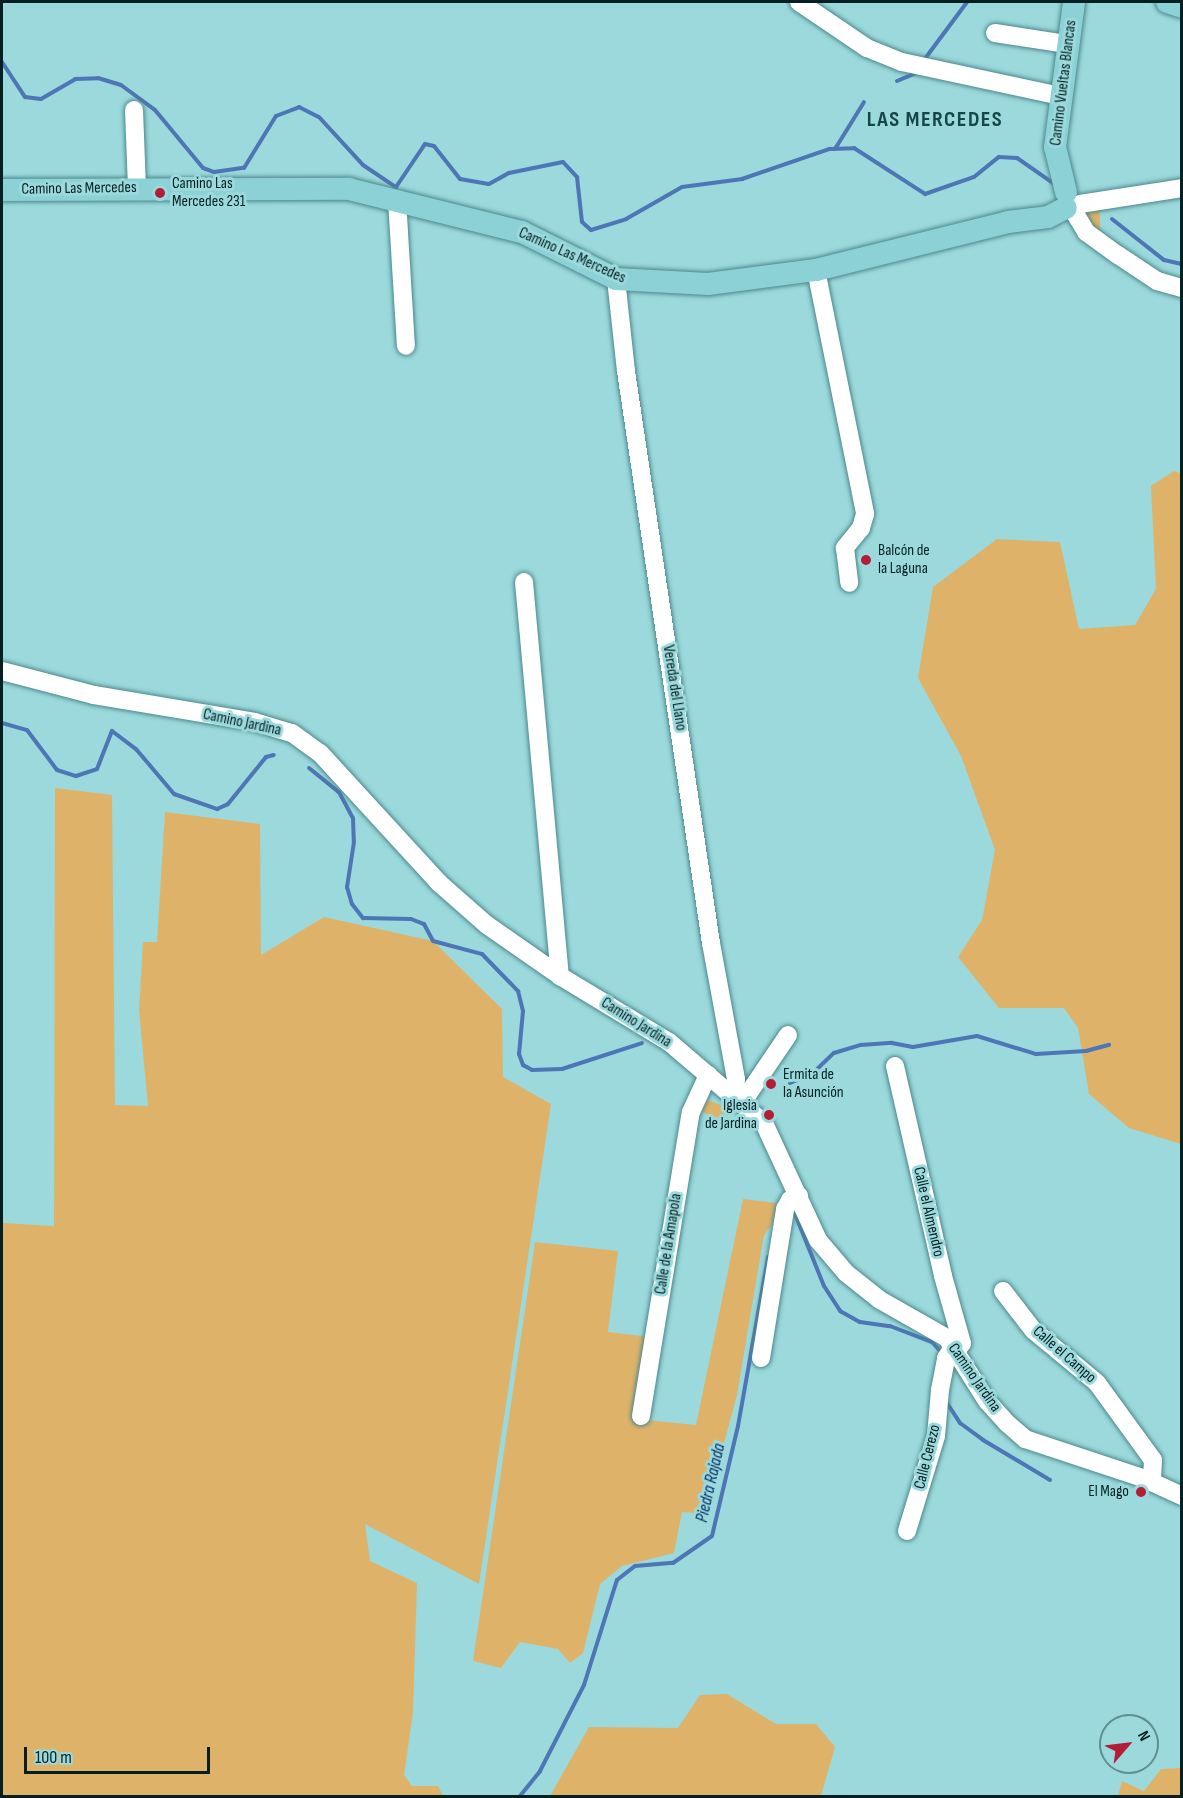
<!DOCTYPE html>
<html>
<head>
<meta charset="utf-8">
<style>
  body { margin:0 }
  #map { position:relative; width:1183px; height:1798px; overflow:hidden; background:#9bd9dc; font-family:"Sofia Sans Condensed",sans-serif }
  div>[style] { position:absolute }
  .green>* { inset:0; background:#deb369; transform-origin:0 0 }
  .stream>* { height:4px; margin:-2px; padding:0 2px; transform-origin:2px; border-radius:2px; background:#4e75b5 }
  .roads { filter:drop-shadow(0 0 2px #4c888b) drop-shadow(0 0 2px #4c888b) }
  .minor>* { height:18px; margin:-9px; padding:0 9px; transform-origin:9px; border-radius:9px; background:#fff }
  .major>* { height:22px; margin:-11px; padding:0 11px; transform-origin:11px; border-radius:11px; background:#8bd1d5 }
  .dots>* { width:16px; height:16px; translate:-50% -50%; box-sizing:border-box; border:3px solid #9bd9dc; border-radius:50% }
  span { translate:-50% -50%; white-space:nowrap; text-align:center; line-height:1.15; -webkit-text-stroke:6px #9bd9dc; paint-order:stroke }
  .street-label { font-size:16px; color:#062022 }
  .poi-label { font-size:16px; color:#062022 }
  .left { translate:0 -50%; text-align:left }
  .right { translate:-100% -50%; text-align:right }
  .water-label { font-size:18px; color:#0b316c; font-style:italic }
  .district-label { font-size:22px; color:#164648; font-weight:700; letter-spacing:1.5px }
  .frame { position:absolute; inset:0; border:3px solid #062022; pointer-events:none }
  .north { position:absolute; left:1099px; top:1714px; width:60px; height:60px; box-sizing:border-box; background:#9bd9dc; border:2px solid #5f8f92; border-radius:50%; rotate:62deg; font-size:16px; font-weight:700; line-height:24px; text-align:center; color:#062022 }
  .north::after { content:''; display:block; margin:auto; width:21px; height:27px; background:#b11e35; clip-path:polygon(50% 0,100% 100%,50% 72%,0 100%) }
  .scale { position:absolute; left:24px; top:1747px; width:186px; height:27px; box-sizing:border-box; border:3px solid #062022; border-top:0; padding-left:8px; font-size:18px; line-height:21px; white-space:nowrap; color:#062022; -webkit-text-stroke:4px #9bd9dc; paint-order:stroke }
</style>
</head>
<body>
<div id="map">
  <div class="green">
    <div style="clip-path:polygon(1100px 207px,1100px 230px,1094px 232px,1080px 213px)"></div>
    <div style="clip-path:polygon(1174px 471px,1182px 474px,1181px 1144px,1129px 1128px,1089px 1094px,1078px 1028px,1064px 1008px,999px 1008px,958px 957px,982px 920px,995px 850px,961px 756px,918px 678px,933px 587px,997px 539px,1060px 542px,1079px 629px,1135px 625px,1156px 589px,1151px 486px)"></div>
    <div style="clip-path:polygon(55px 788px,112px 795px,115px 1105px,148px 1106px,139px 1010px,143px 942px,157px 942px,165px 812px,260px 824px,261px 955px,324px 917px,433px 941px,502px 1009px,503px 1077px,551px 1104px,479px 1584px,365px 1524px,370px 1561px,417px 1583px,413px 1713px,404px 1775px,412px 1786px,438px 1786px,443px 1796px,2px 1796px,2px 1223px,54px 1226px)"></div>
    <div style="left:705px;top:1099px;width:26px;height:13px;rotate:21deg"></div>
    <div style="clip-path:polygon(743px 1199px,776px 1203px,775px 1221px,764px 1235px,737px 1395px,705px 1514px,682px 1512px,674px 1553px,622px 1566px,600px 1584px,583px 1653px,570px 1663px,558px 1649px,520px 1642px,501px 1668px,473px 1661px,535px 1242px,618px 1251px,608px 1332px,650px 1337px,635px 1419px,696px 1425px)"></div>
    <div style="clip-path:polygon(727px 1694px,776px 1724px,816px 1724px,835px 1747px,821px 1796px,550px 1796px,589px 1727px,678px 1728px,700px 1695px)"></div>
    <div style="clip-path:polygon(1181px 1768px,1181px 1796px,1118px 1796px,1122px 1781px,1144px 1791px,1161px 1769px)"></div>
  </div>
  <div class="stream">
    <div style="left:924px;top:60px;width:72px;rotate:-53.4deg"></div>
    <div style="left:2px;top:62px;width:42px;rotate:56.7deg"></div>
    <div style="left:25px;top:97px;width:16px;rotate:7deg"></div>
    <div style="left:41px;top:99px;width:39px;rotate:-30deg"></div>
    <div style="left:75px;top:79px;width:23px;rotate:-2deg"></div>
    <div style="left:98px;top:78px;width:24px;rotate:17deg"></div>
    <div style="left:121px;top:85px;width:42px;rotate:36.3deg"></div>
    <div style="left:155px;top:110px;width:75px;rotate:50.4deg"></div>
    <div style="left:203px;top:168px;width:12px;rotate:20deg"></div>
    <div style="left:214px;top:172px;width:30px;rotate:-8deg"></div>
    <div style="left:244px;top:168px;width:61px;rotate:-58.4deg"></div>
    <div style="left:276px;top:116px;width:25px;rotate:-21deg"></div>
    <div style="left:299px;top:107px;width:22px;rotate:27deg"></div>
    <div style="left:319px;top:117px;width:65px;rotate:47.5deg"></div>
    <div style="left:363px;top:165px;width:40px;rotate:34deg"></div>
    <div style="left:396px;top:187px;width:52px;rotate:-56deg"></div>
    <div style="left:425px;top:144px;width:9px;rotate:13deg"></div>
    <div style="left:434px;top:146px;width:42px;rotate:51.8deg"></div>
    <div style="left:460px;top:179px;width:29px;rotate:10deg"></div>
    <div style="left:489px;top:184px;width:23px;rotate:-29deg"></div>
    <div style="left:509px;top:173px;width:55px;rotate:-11.5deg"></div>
    <div style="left:563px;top:162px;width:21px;rotate:47deg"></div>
    <div style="left:577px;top:177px;width:45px;rotate:83.7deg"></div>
    <div style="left:582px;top:222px;width:12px;rotate:42deg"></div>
    <div style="left:591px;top:230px;width:37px;rotate:-17deg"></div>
    <div style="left:626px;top:219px;width:64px;rotate:-29.7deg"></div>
    <div style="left:682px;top:187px;width:61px;rotate:-7.6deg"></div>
    <div style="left:742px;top:179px;width:92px;rotate:-19deg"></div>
    <div style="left:829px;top:149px;width:25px;rotate:-2deg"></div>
    <div style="left:854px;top:148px;width:85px;rotate:32.9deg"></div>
    <div style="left:925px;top:194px;width:52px;rotate:-19.1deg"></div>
    <div style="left:974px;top:177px;width:32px;rotate:-39deg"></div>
    <div style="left:999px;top:157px;width:18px;rotate:3deg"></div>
    <div style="left:1017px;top:158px;width:44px;rotate:34.8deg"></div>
    <div style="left:897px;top:81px;width:21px;rotate:-23deg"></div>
    <div style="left:835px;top:149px;width:55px;rotate:-58.3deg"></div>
    <div style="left:1112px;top:219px;width:66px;rotate:38.3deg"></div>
    <div style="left:1164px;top:260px;width:18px;rotate:13deg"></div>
    <div style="left:2px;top:723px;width:26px;rotate:16deg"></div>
    <div style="left:27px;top:730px;width:50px;rotate:53.1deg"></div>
    <div style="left:57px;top:770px;width:20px;rotate:18deg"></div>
    <div style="left:76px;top:776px;width:22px;rotate:-18deg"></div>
    <div style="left:97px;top:769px;width:41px;rotate:-68.5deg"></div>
    <div style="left:112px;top:731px;width:30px;rotate:37deg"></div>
    <div style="left:136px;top:749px;width:59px;rotate:49.8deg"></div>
    <div style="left:174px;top:794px;width:46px;rotate:19.2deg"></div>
    <div style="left:217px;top:809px;width:12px;rotate:-24deg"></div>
    <div style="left:228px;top:804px;width:60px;rotate:-51deg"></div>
    <div style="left:266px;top:757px;width:8px;rotate:-14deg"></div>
    <div style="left:309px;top:768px;width:38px;rotate:39deg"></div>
    <div style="left:339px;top:792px;width:30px;rotate:62deg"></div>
    <div style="left:353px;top:818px;width:24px;rotate:88deg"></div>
    <div style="left:354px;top:842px;width:46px;rotate:98.8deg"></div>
    <div style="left:347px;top:887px;width:18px;rotate:74deg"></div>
    <div style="left:352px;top:904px;width:18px;rotate:52deg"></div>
    <div style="left:363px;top:918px;width:48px;rotate:1.2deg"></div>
    <div style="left:411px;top:919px;width:14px;rotate:21deg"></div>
    <div style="left:424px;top:924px;width:19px;rotate:62deg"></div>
    <div style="left:433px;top:941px;width:51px;rotate:14.9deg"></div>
    <div style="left:482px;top:954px;width:52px;rotate:45.8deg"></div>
    <div style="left:518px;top:991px;width:21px;rotate:76deg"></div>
    <div style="left:523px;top:1011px;width:43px;rotate:95.3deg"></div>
    <div style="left:519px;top:1054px;width:12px;rotate:70deg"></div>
    <div style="left:523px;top:1065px;width:10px;rotate:29deg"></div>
    <div style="left:532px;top:1070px;width:30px;rotate:-2deg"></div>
    <div style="left:562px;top:1069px;width:84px;rotate:-18deg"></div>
    <div style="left:790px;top:1083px;width:24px;rotate:-22deg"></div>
    <div style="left:812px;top:1074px;width:30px;rotate:-44deg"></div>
    <div style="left:834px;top:1053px;width:28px;rotate:-17deg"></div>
    <div style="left:861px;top:1045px;width:31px;rotate:-4deg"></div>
    <div style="left:892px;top:1043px;width:21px;rotate:11deg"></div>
    <div style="left:913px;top:1047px;width:65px;rotate:-9.8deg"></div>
    <div style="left:977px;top:1036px;width:62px;rotate:17deg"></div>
    <div style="left:1036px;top:1054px;width:50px;rotate:-3.4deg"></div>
    <div style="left:1086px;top:1051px;width:24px;rotate:-15deg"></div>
    <div style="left:793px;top:1209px;width:83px;rotate:68.1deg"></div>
    <div style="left:824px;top:1286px;width:30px;rotate:57deg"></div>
    <div style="left:840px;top:1311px;width:23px;rotate:29deg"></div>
    <div style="left:860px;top:1322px;width:30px;rotate:8deg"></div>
    <div style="left:890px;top:1326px;width:45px;rotate:20.9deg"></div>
    <div style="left:932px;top:1342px;width:13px;rotate:48deg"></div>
    <div style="left:947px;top:1403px;width:24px;rotate:57deg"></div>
    <div style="left:960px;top:1423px;width:29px;rotate:36deg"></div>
    <div style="left:983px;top:1440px;width:78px;rotate:30.8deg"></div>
    <div style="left:520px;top:1796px;width:32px;rotate:-51deg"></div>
    <div style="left:540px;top:1771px;width:97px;rotate:-62.9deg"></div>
    <div style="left:584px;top:1685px;width:110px;rotate:-72.6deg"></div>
    <div style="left:617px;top:1580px;width:23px;rotate:-38deg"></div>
    <div style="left:635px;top:1566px;width:38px;rotate:-5deg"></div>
    <div style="left:673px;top:1563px;width:47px;rotate:-34.7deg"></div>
    <div style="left:712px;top:1536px;width:113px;rotate:-76.7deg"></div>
    <div style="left:738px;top:1426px;width:172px;rotate:-79.9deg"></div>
  </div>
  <div class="roads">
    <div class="minor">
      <div style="left:799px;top:2px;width:82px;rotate:34.1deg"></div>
      <div style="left:867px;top:48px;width:38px;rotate:22deg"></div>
      <div style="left:902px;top:62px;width:162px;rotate:12.1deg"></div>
      <div style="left:995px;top:33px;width:73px;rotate:8.7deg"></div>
      <div style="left:134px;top:110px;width:79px;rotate:87.8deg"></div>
      <div style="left:397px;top:200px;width:146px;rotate:86.5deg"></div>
      <div style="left:1080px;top:204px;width:103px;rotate:-8.9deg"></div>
      <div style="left:1073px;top:210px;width:26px;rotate:59deg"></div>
      <div style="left:1086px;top:232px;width:39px;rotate:36deg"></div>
      <div style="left:1118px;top:255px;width:47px;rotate:33.7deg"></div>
      <div style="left:1157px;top:281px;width:26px;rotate:16deg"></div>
      <div style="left:816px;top:270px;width:249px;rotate:78.6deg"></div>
      <div style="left:865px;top:514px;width:15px;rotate:106deg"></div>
      <div style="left:861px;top:528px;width:26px;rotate:129deg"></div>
      <div style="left:845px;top:548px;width:35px;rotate:83deg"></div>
      <div style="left:616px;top:279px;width:93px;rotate:83.8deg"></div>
      <div style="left:626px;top:371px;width:578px;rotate:81.55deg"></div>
      <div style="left:711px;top:943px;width:138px;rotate:79.6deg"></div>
      <div style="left:736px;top:1079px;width:17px;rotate:97deg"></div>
      <div style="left:524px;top:582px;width:396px;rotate:84.8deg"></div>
      <div style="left:2px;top:671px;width:95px;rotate:14.6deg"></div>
      <div style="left:94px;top:695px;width:163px;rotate:9.5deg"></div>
      <div style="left:255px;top:722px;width:39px;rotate:17deg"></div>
      <div style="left:292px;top:733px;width:34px;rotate:36deg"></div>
      <div style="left:320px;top:753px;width:175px;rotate:47.5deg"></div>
      <div style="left:438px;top:882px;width:65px;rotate:41.3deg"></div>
      <div style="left:487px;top:925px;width:89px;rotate:34.9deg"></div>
      <div style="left:560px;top:976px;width:127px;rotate:31.2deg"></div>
      <div style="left:669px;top:1042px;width:125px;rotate:40.5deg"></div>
      <div style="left:764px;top:1123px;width:129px;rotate:65.2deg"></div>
      <div style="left:818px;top:1240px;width:43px;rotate:49.7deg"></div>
      <div style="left:846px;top:1273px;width:43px;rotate:38.5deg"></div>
      <div style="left:880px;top:1300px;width:77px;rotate:29.6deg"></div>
      <div style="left:947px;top:1338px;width:75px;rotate:57.6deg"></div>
      <div style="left:987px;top:1401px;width:31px;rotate:48deg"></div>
      <div style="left:1008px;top:1424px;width:23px;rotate:41deg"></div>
      <div style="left:1025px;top:1439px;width:124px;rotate:18.3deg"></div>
      <div style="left:1143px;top:1478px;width:43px;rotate:24.8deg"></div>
      <div style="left:895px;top:1066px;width:215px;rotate:77.1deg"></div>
      <div style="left:943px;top:1276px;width:70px;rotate:74.2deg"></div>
      <div style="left:962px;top:1343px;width:12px;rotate:125deg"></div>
      <div style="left:742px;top:1103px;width:82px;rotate:-55.9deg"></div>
      <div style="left:1003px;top:1291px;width:49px;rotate:52.4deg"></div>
      <div style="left:1033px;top:1330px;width:83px;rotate:39.6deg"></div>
      <div style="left:1097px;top:1383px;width:95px;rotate:54deg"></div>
      <div style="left:1153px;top:1460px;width:22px;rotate:93deg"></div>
      <div style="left:761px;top:1358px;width:151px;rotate:-80.8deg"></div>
      <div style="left:785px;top:1209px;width:10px;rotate:-61deg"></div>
      <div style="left:790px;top:1200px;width:10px;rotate:-24deg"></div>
      <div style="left:641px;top:1416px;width:308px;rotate:-80.7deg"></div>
      <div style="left:691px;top:1112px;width:41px;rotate:-65.3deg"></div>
      <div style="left:907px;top:1531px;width:99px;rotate:-73deg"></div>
      <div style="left:936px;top:1436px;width:46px;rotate:-85deg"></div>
      <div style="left:940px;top:1390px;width:33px;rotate:-79deg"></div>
      <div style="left:946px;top:1358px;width:11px;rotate:-56deg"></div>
    </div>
    <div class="major">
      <div style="left:1167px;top:2px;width:16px;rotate:18deg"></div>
      <div style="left:2px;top:190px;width:347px;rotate:-0.2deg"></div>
      <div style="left:349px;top:189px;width:178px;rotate:14deg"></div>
      <div style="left:522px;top:232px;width:105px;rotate:26.6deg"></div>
      <div style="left:616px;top:279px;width:92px;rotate:3.1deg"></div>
      <div style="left:708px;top:284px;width:109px;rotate:-7.4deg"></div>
      <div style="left:816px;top:270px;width:198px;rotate:-14deg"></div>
      <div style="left:1008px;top:222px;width:40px;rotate:-7.1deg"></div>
      <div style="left:1048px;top:217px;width:20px;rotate:-27deg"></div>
      <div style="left:1066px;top:192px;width:46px;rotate:-103.7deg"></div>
      <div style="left:1055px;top:147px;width:146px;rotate:-82.5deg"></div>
    </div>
  </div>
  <div class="dots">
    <div style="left:160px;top:193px;background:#b11e35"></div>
    <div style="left:866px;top:560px;background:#b11e35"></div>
    <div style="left:771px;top:1084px;background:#b11e35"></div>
    <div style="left:769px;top:1115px;background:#b11e35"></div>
    <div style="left:1141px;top:1492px;background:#b11e35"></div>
  </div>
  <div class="street-label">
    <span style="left:1064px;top:83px;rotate:-83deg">Camino Vueltas Blancas</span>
    <span style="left:79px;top:189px;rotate:-1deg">Camino Las Mercedes</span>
    <span style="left:572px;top:256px;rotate:24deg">Camino Las Mercedes</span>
    <span style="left:674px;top:688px;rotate:81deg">Vereda del Llano</span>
    <span style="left:242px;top:723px;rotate:12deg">Camino Jardina</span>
    <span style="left:636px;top:1023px;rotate:32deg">Camino Jardina</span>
    <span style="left:928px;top:1212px;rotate:77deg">Calle el Almendro</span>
    <span style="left:669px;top:1244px;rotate:-81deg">Calle de la Amapola</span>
    <span style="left:1064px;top:1355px;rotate:41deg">Calle el Campo</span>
    <span style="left:974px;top:1378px;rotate:55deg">Camino Jardina</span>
    <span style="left:928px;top:1457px;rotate:-76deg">Calle Cerezo</span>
  </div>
  <div class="poi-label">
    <span class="left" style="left:172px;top:193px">Camino Las<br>Mercedes 231</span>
    <span class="left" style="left:878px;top:560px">Balcón de<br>la Laguna</span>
    <span class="left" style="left:783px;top:1084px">Ermita de<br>la Asunción</span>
    <span class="right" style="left:757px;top:1115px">Iglesia<br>de Jardina</span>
    <span class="right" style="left:1129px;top:1492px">El Mago</span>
  </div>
  <div class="water-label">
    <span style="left:711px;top:1483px;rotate:-77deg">Piedra Rajada</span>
  </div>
  <div class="district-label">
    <span style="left:935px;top:120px">LAS MERCEDES</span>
  </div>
  <div class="frame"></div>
  <div class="north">N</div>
  <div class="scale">100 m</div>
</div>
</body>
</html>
